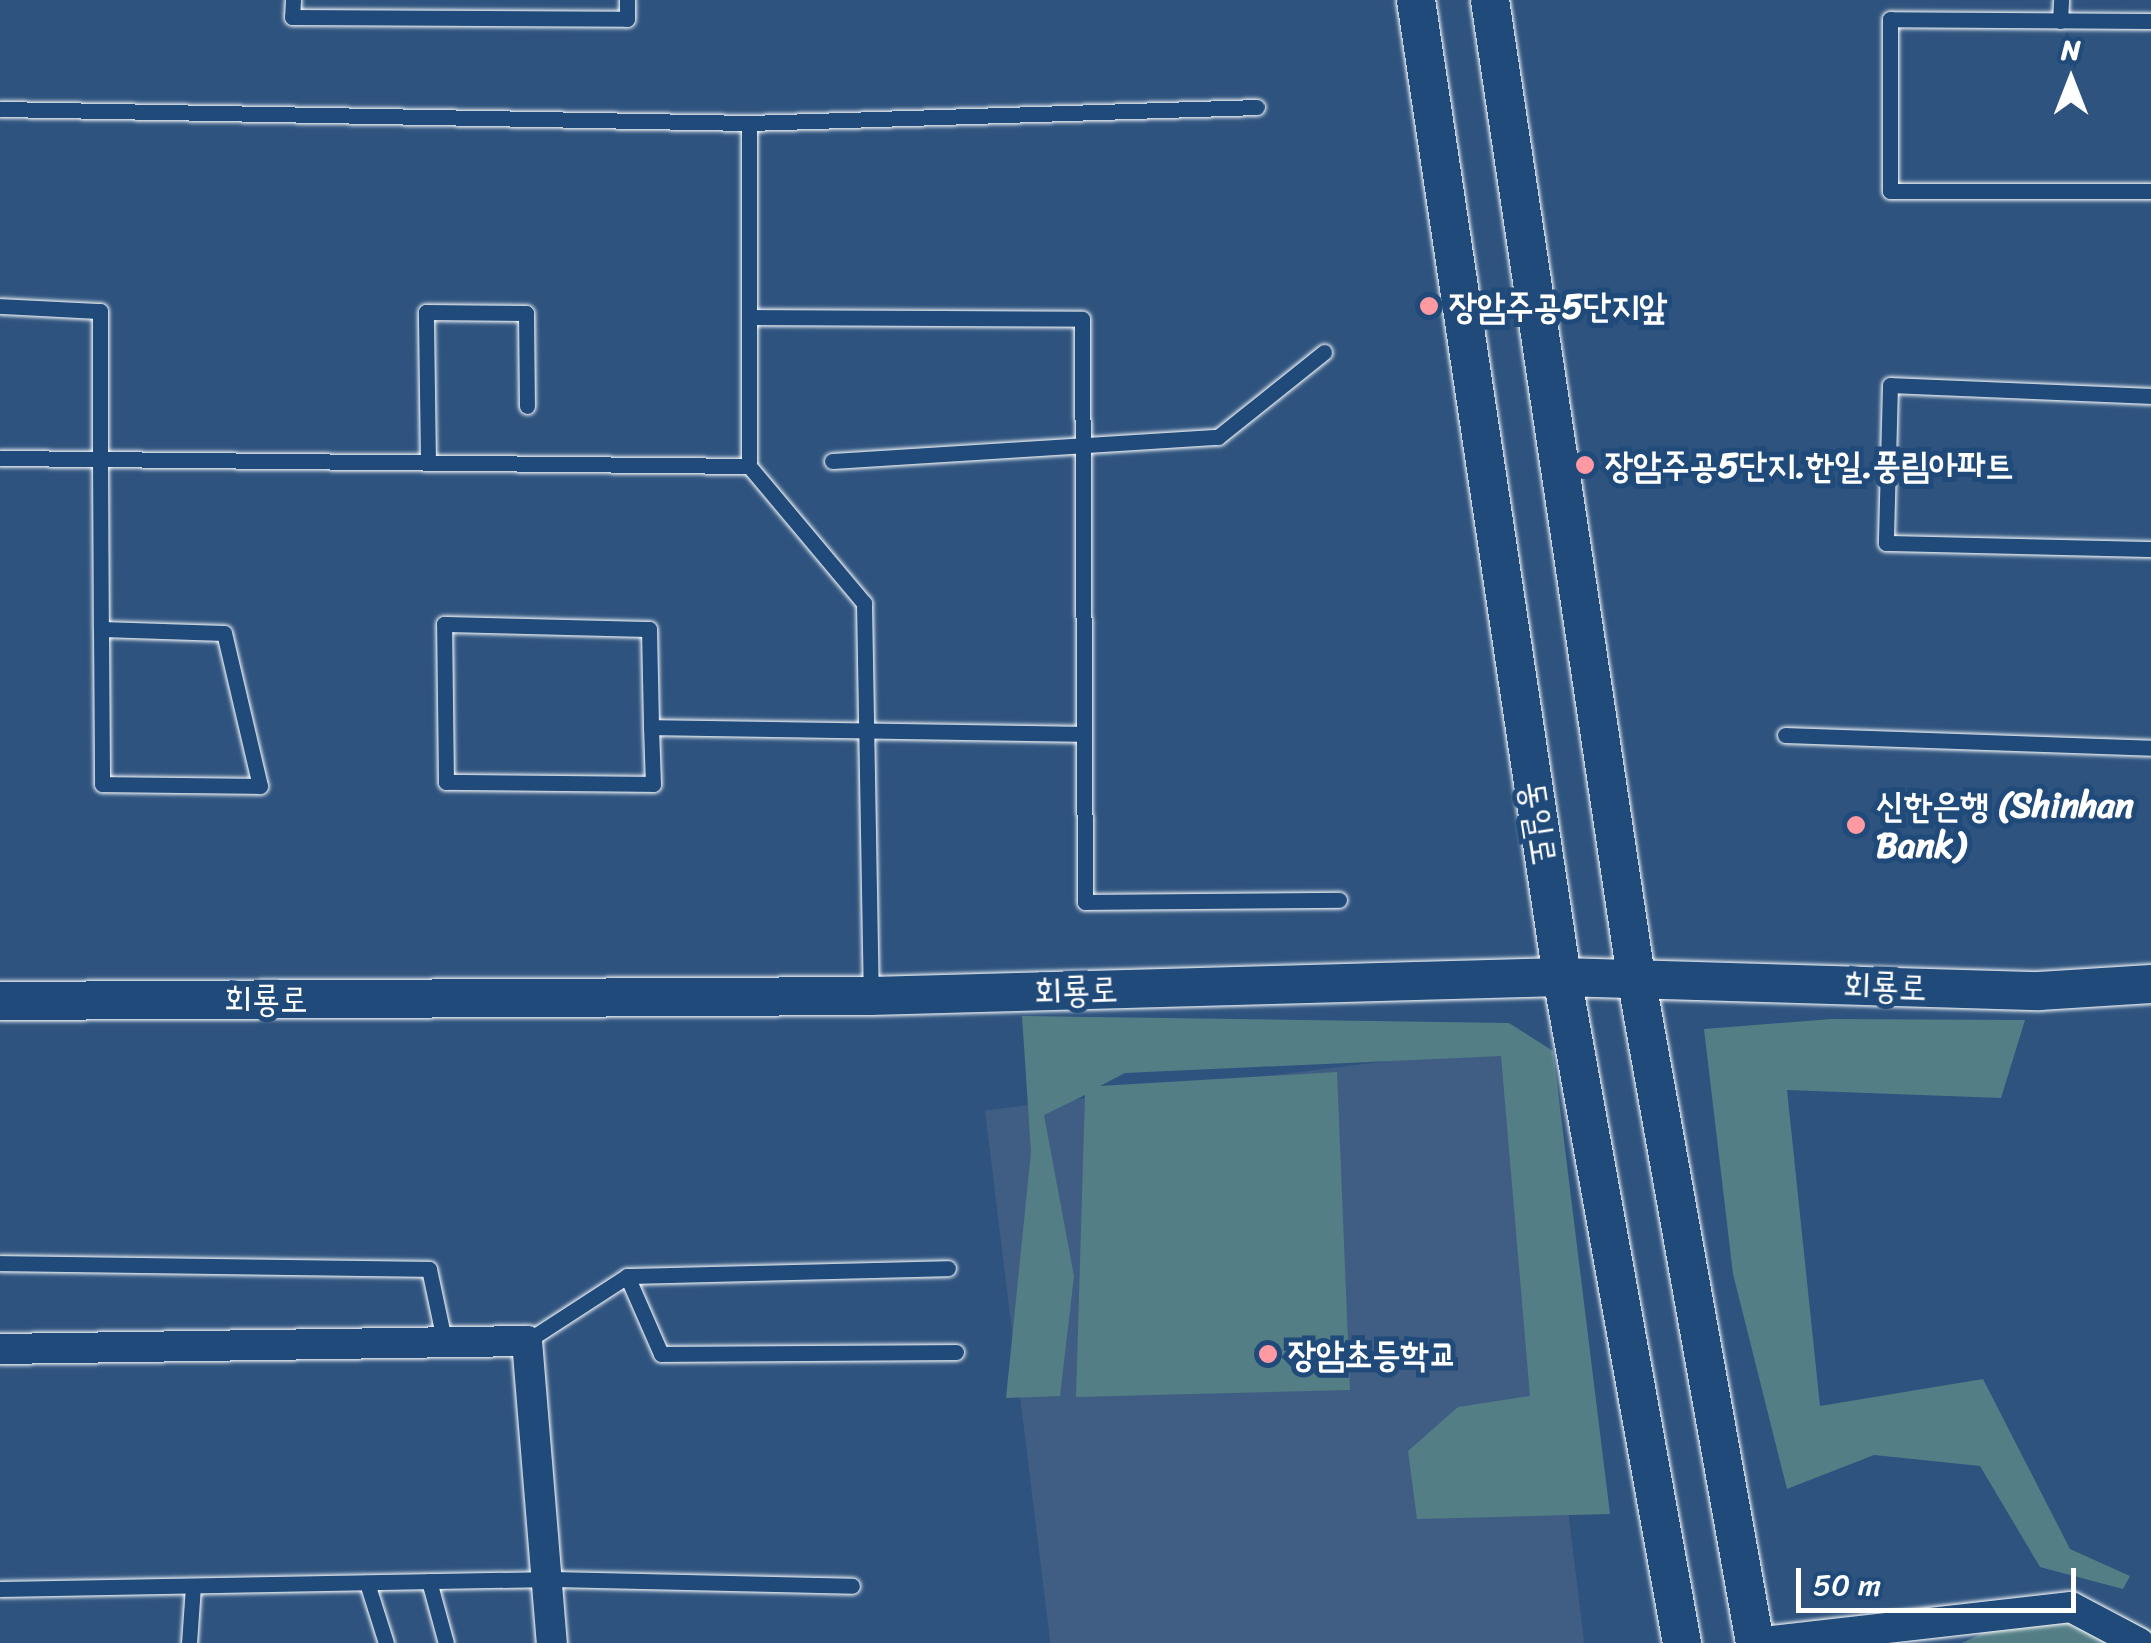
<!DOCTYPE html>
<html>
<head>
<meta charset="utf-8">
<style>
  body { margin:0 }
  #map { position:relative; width:2151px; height:1643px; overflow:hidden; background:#2e537e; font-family:Sriracha,"Poor Story",sans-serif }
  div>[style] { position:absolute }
  .built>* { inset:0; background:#405e83; transform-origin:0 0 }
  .green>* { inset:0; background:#537e86 }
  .roads { filter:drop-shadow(0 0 2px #fff) drop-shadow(0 0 2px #fff) }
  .service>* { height:15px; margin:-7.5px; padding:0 7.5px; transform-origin:7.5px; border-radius:7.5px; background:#1f4a7a }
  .minor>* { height:30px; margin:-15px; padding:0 15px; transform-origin:15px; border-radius:15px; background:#1f4a7a }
  .tertiary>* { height:38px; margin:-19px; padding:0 19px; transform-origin:19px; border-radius:19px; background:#1f4a7a }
  .dots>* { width:28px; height:28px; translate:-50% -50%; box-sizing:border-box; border:5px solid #1f4a7a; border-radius:50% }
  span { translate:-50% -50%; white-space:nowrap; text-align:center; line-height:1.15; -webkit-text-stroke:10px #1f4a7a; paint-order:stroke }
  .poi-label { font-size:35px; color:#fff; font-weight:700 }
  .left { translate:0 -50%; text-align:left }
  .street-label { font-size:35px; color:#fff }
  .north { position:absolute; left:2021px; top:30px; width:100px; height:100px; -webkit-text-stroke:8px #1f4a7a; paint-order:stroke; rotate:0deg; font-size:28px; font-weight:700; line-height:40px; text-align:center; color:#fff }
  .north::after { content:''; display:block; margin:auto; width:35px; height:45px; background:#fff; clip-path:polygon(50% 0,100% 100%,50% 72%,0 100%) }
  .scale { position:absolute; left:1796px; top:1568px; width:280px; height:45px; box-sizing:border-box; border:5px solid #fff; border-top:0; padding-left:12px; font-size:30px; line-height:35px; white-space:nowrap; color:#fff; -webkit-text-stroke:8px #1f4a7a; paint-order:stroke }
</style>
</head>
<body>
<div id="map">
  <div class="built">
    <div style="left:1511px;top:1046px;width:601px;height:530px;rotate:83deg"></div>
  </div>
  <div class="green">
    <div style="clip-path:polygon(1022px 1016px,1509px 1023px,1553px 1051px,1610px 1514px,1417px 1519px,1408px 1451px,1458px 1407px,1530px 1396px,1501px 1056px,1125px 1073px,1100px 1086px,1337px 1072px,1350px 1390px,1076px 1397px,1085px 1095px,1044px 1115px,1074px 1276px,1060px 1396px,1006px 1398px,1031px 1152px)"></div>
    <div style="clip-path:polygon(1832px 1019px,2025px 1020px,2001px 1098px,1787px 1090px,1820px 1406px,1983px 1379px,2070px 1549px,2130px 1576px,2123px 1589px,2040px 1567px,1980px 1466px,1874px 1455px,1787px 1489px,1733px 1274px,1704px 1029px)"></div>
    <div style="clip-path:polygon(2068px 1592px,2151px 1630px,2151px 1643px,1962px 1643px)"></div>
  </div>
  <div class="roads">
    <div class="service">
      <div style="left:293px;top:0;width:17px;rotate:93deg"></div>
      <div style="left:292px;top:17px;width:335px;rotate:0.3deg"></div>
      <div style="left:627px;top:19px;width:19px;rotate:-90deg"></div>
      <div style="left:2060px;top:21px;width:21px;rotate:-87deg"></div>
      <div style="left:2151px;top:21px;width:261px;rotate:-179.6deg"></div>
      <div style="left:1890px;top:19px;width:172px;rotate:90deg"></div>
      <div style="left:1890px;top:191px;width:261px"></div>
      <div style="left:0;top:109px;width:749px;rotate:1.07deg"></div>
      <div style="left:749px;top:123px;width:343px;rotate:90deg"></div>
      <div style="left:749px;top:123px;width:508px;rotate:-1.8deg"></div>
      <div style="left:0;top:306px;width:100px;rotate:2.9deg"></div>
      <div style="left:100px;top:311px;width:148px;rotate:90deg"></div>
      <div style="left:100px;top:459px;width:170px;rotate:89.7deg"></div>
      <div style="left:101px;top:629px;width:155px;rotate:89.6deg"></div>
      <div style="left:102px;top:784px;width:158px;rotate:0.7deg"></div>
      <div style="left:260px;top:786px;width:157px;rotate:-103.2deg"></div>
      <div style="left:224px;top:633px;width:123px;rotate:-178.1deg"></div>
      <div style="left:749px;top:317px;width:333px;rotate:0.3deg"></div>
      <div style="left:1082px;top:319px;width:583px;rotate:89.71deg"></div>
      <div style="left:1085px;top:902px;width:254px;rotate:-0.5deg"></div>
      <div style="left:2151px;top:396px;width:261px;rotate:-177.6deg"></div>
      <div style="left:1890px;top:385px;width:158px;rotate:91.5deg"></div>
      <div style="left:1886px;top:543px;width:265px;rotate:1.3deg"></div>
      <div style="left:0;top:458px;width:749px;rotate:0.61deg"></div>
      <div style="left:749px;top:466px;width:179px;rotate:50deg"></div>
      <div style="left:864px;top:603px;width:393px;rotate:89deg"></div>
      <div style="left:832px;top:461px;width:387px;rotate:-3.6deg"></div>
      <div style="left:1218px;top:437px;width:136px;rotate:-38.7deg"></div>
      <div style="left:428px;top:463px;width:151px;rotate:-90.8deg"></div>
      <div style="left:426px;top:312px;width:100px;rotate:0.6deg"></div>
      <div style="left:526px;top:313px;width:93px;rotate:89.4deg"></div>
      <div style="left:651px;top:727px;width:57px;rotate:88deg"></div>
      <div style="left:653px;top:784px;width:207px;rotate:-179.4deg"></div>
      <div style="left:446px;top:782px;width:158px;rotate:-90.7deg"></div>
      <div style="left:444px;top:624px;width:205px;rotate:1.4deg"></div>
      <div style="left:649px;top:629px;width:98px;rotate:88.8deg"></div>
      <div style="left:651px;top:727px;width:433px;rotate:0.9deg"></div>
      <div style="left:1785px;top:735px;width:366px;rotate:2deg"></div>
      <div style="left:0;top:1263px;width:429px;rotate:0.8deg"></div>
      <div style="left:429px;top:1269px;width:77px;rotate:78deg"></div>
      <div style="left:627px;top:1276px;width:85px;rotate:66.4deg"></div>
      <div style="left:661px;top:1354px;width:295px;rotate:-0.4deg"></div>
      <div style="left:527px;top:1341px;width:119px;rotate:-33deg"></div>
      <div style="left:627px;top:1276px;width:321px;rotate:-1.4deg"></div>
      <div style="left:429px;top:1581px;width:64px;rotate:74.7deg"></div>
      <div style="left:367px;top:1583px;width:63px;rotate:72.4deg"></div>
      <div style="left:0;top:1589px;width:553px;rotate:-1.04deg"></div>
      <div style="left:553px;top:1579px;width:299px;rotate:1.3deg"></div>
      <div style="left:189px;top:1643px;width:57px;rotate:-86deg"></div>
    </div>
    <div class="minor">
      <div style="left:0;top:1349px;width:527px;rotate:-0.87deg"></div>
      <div style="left:527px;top:1341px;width:303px;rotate:85.3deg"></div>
      <div style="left:1755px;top:1643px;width:318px;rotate:-6.5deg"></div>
      <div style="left:2071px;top:1607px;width:77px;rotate:27.9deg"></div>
    </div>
    <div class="tertiary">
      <div style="left:1416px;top:0;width:988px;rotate:81.5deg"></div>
      <div style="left:1562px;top:977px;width:677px;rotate:79.79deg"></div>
      <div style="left:1490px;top:0;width:988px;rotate:81.5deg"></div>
      <div style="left:1636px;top:977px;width:677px;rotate:79.87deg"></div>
      <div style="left:0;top:1001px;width:871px;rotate:-0.33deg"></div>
      <div style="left:871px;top:996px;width:691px;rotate:-1.58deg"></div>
      <div style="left:1562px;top:977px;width:477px;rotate:1.7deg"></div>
      <div style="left:2039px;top:991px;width:112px;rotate:-3.6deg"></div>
    </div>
  </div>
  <div class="dots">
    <div style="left:1429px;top:306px;background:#ff9aa2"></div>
    <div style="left:1585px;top:465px;background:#ff9aa2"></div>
    <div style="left:1856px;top:825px;background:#ff9aa2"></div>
    <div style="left:1268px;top:1354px;background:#ff9aa2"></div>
  </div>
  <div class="poi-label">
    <span class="left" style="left:1449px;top:306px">장암주공5단지앞</span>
    <span class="left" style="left:1605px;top:465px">장암주공5단지.한일.풍림아파트</span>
    <span class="left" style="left:1876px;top:825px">신한은행 (Shinhan<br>Bank)</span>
    <span class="left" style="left:1288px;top:1354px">장암초등학교</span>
  </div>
  <div class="street-label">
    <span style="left:1539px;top:823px;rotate:81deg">동일로</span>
    <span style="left:1885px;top:986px;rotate:2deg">회룡로</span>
    <span style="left:1076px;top:990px;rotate:-2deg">회룡로</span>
    <span style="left:266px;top:999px">회룡로</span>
  </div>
  <div class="north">N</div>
  <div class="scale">50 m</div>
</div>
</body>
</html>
